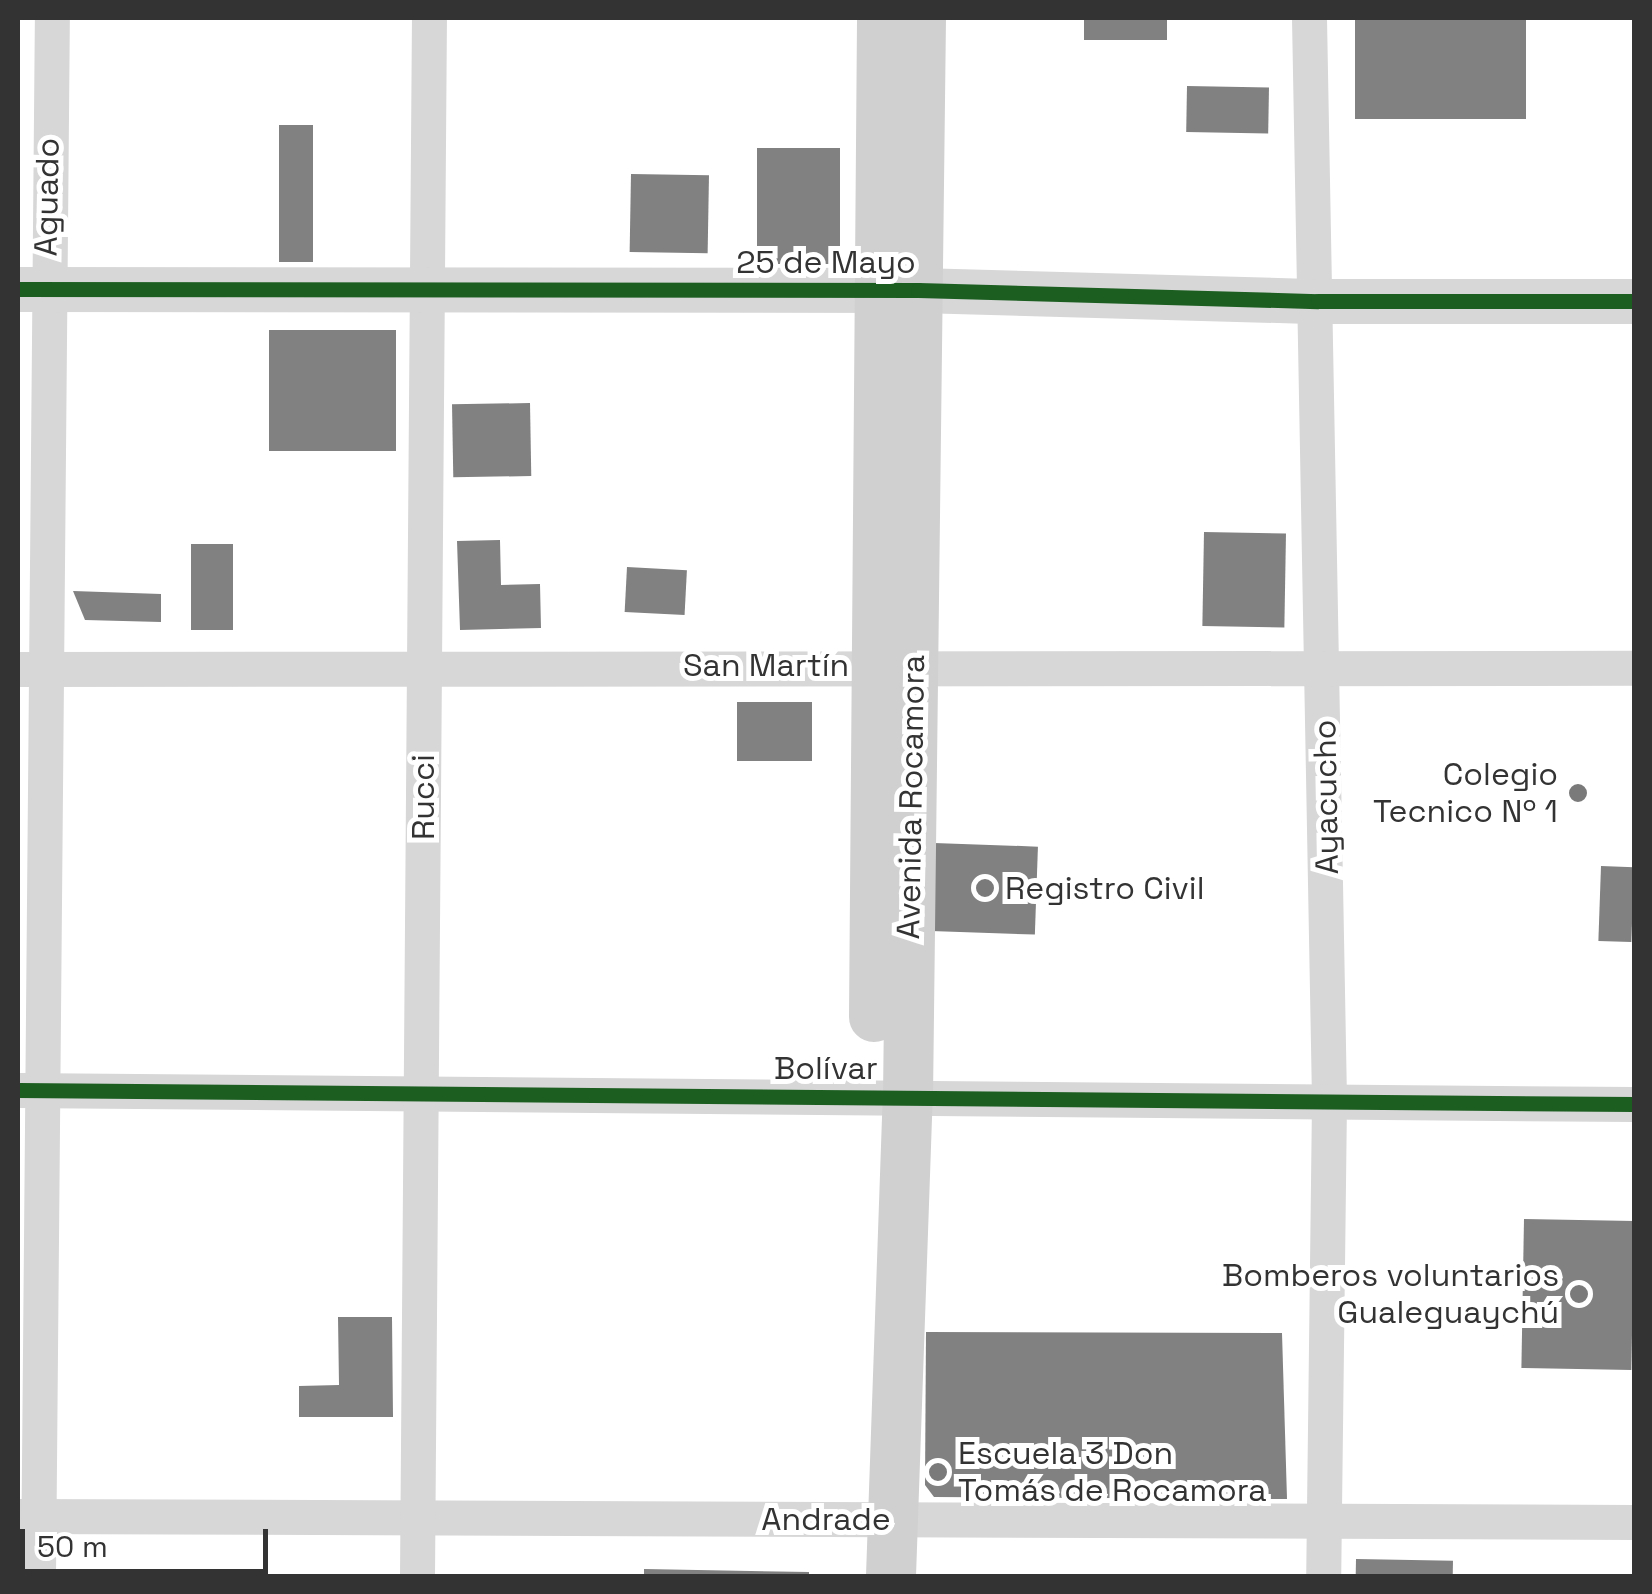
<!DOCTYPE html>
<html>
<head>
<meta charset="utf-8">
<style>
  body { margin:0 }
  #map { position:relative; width:1652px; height:1594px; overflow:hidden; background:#fff; font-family:"Space Grotesk",sans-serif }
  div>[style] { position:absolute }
  .building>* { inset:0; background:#818181; transform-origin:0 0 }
  .minor>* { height:35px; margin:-17.5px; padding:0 17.5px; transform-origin:17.5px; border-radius:17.5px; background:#d7d7d7 }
  .tertiary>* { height:45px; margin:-22.5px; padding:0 22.5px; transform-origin:22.5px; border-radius:22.5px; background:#d7d7d7 }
  .secondary>* { height:50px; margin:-25px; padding:0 25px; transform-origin:25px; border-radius:25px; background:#d0d0d0 }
  .cycleway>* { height:15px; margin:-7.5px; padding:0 7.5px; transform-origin:7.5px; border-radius:7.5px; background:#1b5e20 }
  .dots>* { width:28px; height:28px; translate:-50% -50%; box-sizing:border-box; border:5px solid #fff; border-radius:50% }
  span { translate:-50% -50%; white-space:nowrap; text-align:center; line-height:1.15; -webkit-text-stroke:10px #fff; paint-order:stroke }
  .street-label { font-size:32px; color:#333 }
  .poi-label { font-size:32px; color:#333 }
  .right { translate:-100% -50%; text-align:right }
  .left { translate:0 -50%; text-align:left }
  .frame { position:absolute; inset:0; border:20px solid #333; pointer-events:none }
  .scale { position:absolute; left:20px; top:1529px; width:248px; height:45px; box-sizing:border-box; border:5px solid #333; border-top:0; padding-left:12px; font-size:30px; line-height:35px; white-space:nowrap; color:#333; -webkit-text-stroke:8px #fff; paint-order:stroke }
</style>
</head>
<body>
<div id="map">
  <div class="building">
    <div style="left:1084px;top:18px;width:83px;height:22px"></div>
    <div style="left:1355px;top:18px;width:171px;height:101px"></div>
    <div style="left:1187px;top:86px;width:82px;height:46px;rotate:1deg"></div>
    <div style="left:279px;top:125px;width:34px;height:137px"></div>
    <div style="left:757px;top:148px;width:83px;height:116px"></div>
    <div style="left:631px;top:174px;width:78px;height:78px;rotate:1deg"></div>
    <div style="left:269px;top:330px;width:127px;height:121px"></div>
    <div style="left:530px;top:403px;width:73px;height:78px;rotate:89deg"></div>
    <div style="left:1204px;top:532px;width:82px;height:94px;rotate:1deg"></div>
    <div style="clip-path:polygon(500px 540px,501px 585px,540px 584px,541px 628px,460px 630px,457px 541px)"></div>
    <div style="left:191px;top:544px;width:42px;height:86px"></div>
    <div style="left:627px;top:567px;width:60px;height:45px;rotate:3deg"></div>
    <div style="clip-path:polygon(73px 591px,161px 594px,161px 622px,85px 620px)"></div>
    <div style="left:737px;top:702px;width:75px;height:59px"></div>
    <div style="left:934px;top:843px;width:104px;height:88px;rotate:2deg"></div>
    <div style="left:1601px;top:866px;width:33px;height:75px;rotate:2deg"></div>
    <div style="left:1524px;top:1219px;width:110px;height:149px;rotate:1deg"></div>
    <div style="clip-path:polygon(338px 1317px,392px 1317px,393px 1417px,299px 1417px,299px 1386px,339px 1385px)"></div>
    <div style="clip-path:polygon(926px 1332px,1282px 1333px,1287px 1499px,934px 1497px,925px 1485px)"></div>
    <div style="left:1356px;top:1559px;width:97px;height:17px;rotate:1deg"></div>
    <div style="clip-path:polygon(644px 1569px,809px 1572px,809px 1576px,644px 1576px)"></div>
  </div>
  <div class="minor">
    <div style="left:1309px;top:18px;width:1083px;rotate:88.94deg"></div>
    <div style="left:1329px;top:1101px;width:475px;rotate:90.7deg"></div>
    <div style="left:18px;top:669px;width:1616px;rotate:-0.04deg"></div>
    <div style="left:18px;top:1090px;width:1616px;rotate:0.5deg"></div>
    <div style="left:18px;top:1516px;width:1616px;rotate:0.21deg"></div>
    <div style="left:38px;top:1576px;width:1558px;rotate:-89.49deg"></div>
    <div style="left:417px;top:1576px;width:1558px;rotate:-89.56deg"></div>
  </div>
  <div class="tertiary">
    <div style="left:18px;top:289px;width:900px;rotate:0.06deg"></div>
    <div style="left:918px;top:290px;width:400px;rotate:1.6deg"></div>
    <div style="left:1318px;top:301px;width:316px"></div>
  </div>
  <div class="secondary">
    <div style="left:874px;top:1017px;width:999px;rotate:-89.54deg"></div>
    <div style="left:891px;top:1576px;width:479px;rotate:-88deg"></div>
    <div style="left:908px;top:1097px;width:1079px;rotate:-89.31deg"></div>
  </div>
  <div class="cycleway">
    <div style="left:18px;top:289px;width:900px;rotate:0.06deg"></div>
    <div style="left:918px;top:290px;width:400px;rotate:1.6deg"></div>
    <div style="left:1318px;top:301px;width:316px"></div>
    <div style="left:18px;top:1090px;width:1616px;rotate:0.5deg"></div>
  </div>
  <div class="dots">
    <div style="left:1578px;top:793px;background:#7a7a7a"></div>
    <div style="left:985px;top:888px;background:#7a7a7a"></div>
    <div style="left:1579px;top:1294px;background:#7a7a7a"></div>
    <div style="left:938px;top:1472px;background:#7a7a7a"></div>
  </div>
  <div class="street-label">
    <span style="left:47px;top:197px;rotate:-89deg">Aguado</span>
    <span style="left:826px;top:262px">25 de Mayo</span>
    <span style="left:766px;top:665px">San Martín</span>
    <span style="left:423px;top:797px;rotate:-90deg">Rucci</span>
    <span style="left:911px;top:797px;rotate:-89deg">Avenida Rocamora</span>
    <span style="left:1326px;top:797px;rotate:-91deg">Ayacucho</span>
    <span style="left:826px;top:1068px">Bolívar</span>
    <span style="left:826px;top:1519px">Andrade</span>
  </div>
  <div class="poi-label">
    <span class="right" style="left:1558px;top:793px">Colegio<br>Tecnico Nº 1</span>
    <span class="left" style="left:1005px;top:888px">Registro Civil</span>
    <span class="right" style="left:1559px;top:1294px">Bomberos voluntarios<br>Gualeguaychú</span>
    <span class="left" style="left:958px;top:1472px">Escuela 3 Don<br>Tomás de Rocamora</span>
  </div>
  <div class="frame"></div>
  <div class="scale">50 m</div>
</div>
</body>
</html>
